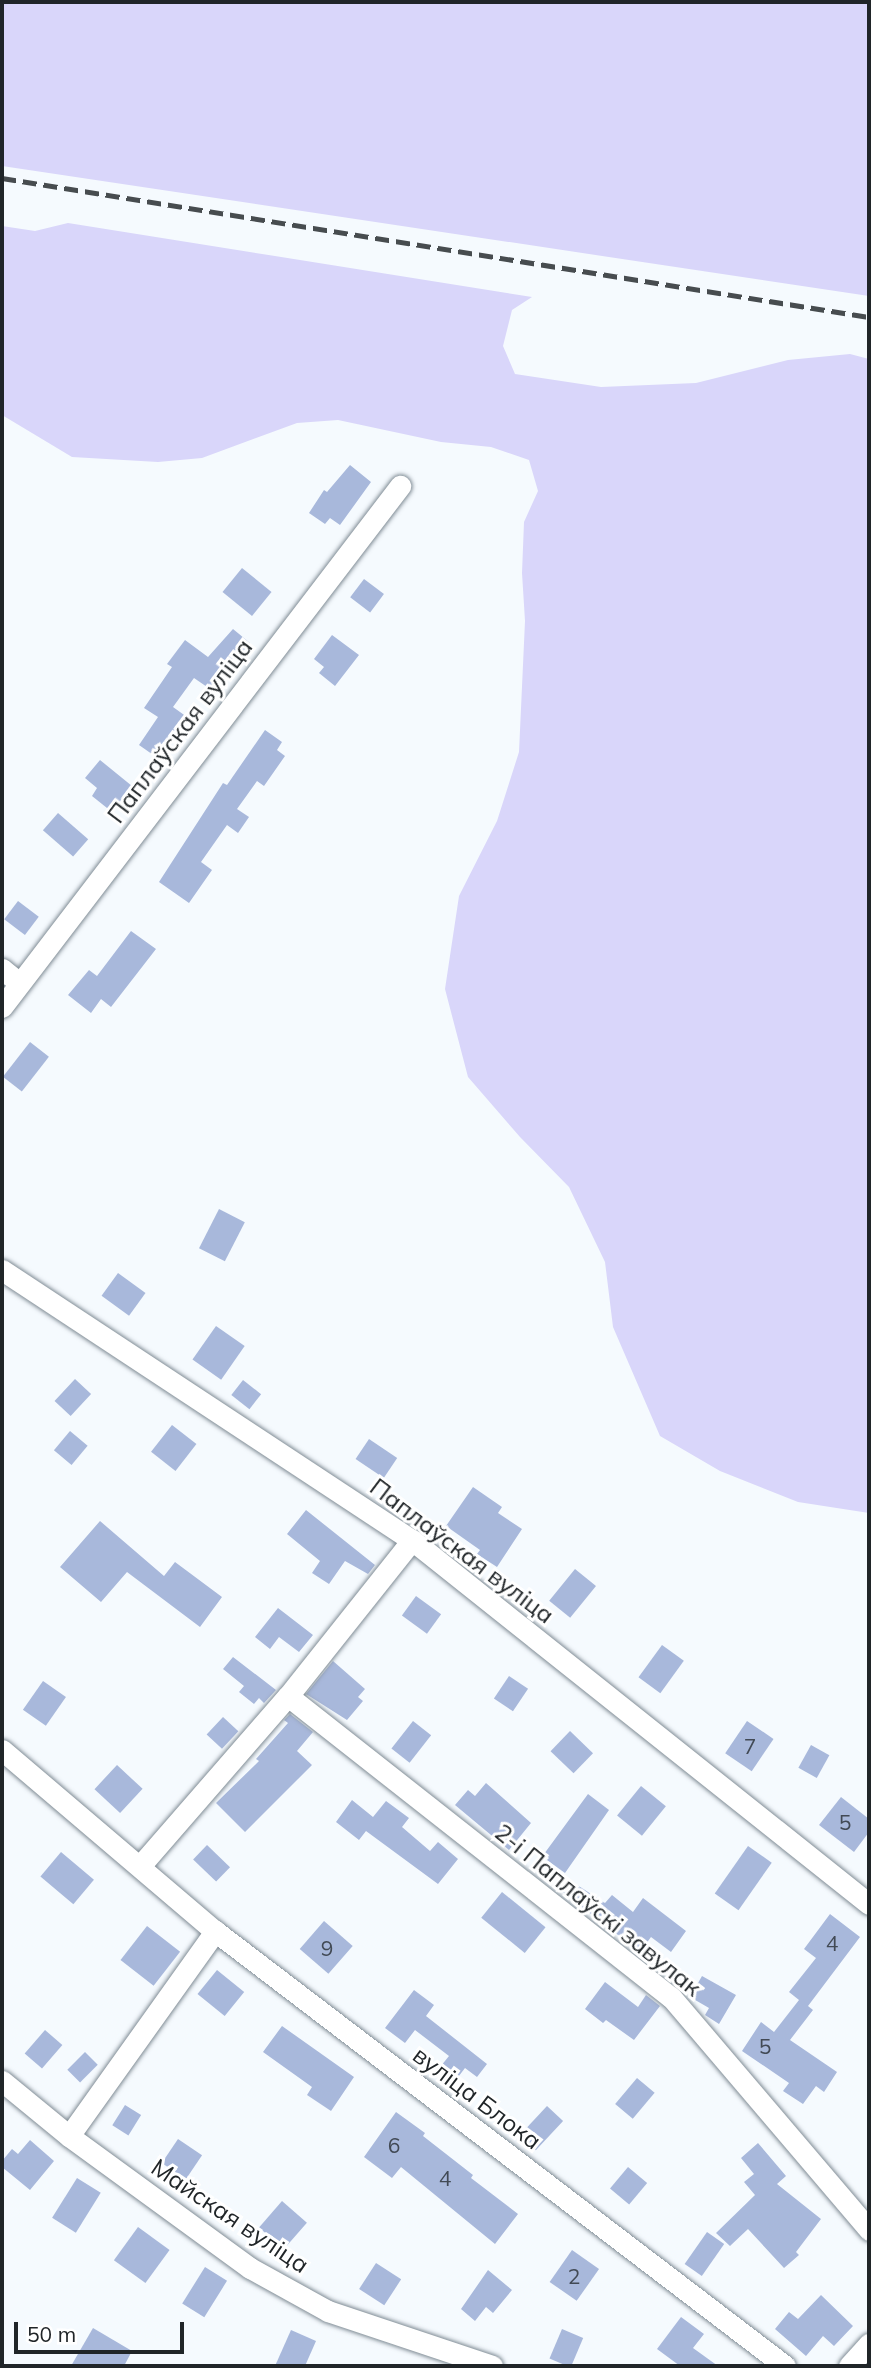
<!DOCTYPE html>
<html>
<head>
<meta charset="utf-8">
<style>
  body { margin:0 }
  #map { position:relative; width:871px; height:2368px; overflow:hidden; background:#f5fafe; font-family:Mulish,sans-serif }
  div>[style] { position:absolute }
  .green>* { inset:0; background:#d9d6fa }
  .building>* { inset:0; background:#a8b8db; transform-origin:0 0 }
  .roads { filter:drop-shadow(0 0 2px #808c95) drop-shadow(0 0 2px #808c95) }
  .minor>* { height:21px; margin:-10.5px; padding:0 10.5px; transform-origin:10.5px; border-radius:10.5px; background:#fff }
  .rail>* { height:5px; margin-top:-2.5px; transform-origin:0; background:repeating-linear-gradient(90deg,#474c4f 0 14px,transparent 0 21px) }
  span { translate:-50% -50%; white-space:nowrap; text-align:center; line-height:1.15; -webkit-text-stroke:6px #fff; paint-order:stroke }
  .number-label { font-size:21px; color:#424a55 }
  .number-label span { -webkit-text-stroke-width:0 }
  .street-label { font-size:24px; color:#202528 }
  .frame { position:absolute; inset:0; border:4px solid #202528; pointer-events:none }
  .scale { position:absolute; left:14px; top:2322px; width:170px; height:32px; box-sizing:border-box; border:4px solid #202528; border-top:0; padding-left:9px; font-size:21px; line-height:24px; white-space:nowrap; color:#202528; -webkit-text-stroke:5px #fff; paint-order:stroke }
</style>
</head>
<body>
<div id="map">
  <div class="green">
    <div style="clip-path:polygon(2px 2px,869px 2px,869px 296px,2px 166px)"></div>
    <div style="clip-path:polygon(68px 223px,532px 297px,512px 310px,503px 346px,515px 374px,601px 387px,696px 383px,788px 360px,850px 354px,869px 359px,869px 1513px,798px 1502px,720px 1471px,660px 1436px,613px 1327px,605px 1262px,569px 1187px,520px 1137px,468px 1077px,445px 989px,459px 896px,497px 821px,519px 752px,525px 621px,522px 573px,524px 522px,538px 491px,529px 460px,491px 447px,441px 442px,338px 420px,297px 423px,202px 458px,158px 462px,72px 457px,2px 415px,2px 226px,35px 231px)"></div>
  </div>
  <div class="building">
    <div style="clip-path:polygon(350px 465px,371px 482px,340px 525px,330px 518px,325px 524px,309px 513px,324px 490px,327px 492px)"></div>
    <div style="left:242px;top:568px;width:38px;height:31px;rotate:39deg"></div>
    <div style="left:364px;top:579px;width:25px;height:23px;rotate:37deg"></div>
    <div style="clip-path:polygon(233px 629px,250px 643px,238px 657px,236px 654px,210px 689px,194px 678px,173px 707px,187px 717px,159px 759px,139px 745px,158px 717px,144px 708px,172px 667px,167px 664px,185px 640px,208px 657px)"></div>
    <div style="clip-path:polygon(332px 635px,359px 655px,335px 686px,319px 673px,324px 667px,314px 659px)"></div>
    <div style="clip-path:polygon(265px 730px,282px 742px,277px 750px,285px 756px,264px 786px,257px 781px,237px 809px,249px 817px,238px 833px,227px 825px,201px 862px,212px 870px,189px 903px,159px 882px,223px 783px,227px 785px)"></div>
    <div style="clip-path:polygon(100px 760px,132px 786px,112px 812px,92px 796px,97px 788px,85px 778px)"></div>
    <div style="left:58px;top:813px;width:40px;height:23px;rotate:41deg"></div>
    <div style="left:18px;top:901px;width:26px;height:23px;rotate:37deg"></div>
    <div style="clip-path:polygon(131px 931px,156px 949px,111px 1007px,101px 999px,91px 1013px,68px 995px,89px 970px,97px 976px)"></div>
    <div style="left:30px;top:1042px;width:24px;height:44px;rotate:38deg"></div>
    <div style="left:219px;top:1209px;width:29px;height:44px;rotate:27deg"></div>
    <div style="left:118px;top:1273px;width:34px;height:28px;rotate:36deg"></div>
    <div style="left:216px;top:1326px;width:35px;height:41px;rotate:35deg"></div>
    <div style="left:75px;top:1379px;width:22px;height:30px;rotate:43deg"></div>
    <div style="left:243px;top:1380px;width:23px;height:19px;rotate:38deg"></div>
    <div style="left:172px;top:1425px;width:31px;height:34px;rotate:38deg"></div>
    <div style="left:70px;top:1431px;width:23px;height:25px;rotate:40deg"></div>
    <div style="left:369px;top:1439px;width:34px;height:24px;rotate:34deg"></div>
    <div style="clip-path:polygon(473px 1487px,502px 1507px,498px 1513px,522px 1529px,497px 1567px,477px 1554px,480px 1550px,446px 1526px)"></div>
    <div style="clip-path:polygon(306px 1510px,375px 1565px,368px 1574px,345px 1561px,329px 1584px,312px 1573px,320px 1561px,287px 1534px)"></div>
    <div style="clip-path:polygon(100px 1521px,164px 1576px,175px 1562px,222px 1597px,200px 1627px,127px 1572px,101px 1602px,60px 1567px)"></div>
    <div style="left:575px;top:1569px;width:27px;height:41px;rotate:39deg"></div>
    <div style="left:416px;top:1596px;width:31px;height:24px;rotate:36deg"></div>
    <div style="clip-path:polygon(278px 1608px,313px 1635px,299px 1652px,279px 1637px,270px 1649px,255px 1637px)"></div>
    <div style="left:662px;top:1645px;width:27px;height:40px;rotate:36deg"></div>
    <div style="clip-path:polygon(233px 1657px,276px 1690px,264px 1703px,259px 1698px,254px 1704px,239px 1692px,244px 1686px,223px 1669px)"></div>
    <div style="clip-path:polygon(333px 1661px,365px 1689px,358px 1697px,363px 1701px,347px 1720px,306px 1694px)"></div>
    <div style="left:509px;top:1676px;width:23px;height:27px;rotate:34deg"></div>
    <div style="left:43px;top:1681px;width:28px;height:35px;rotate:35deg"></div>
    <div style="clip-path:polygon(290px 1714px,313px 1732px,297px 1751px,312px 1765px,245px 1832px,216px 1803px,259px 1761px,256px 1759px,288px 1723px,284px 1720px)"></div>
    <div style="left:223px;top:1717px;width:21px;height:24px;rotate:43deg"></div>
    <div style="left:413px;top:1721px;width:23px;height:35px;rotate:38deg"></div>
    <div style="left:747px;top:1721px;width:32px;height:39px;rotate:34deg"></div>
    <div style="left:570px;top:1731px;width:32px;height:28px;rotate:44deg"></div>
    <div style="left:811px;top:1745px;width:21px;height:26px;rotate:29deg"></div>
    <div style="left:117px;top:1765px;width:35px;height:33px;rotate:43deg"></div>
    <div style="clip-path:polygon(486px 1783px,531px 1823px,509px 1850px,455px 1805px,468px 1790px,475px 1796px)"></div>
    <div style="left:641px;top:1786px;width:32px;height:38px;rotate:39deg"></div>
    <div style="clip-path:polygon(588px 1794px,609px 1810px,565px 1873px,547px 1860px,549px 1858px,544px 1854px)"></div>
    <div style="clip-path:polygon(841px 1797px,869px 1819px,869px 1832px,854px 1852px,819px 1825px)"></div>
    <div style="clip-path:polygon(352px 1800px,373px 1817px,386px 1801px,409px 1818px,402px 1827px,430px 1851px,438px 1842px,458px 1859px,438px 1884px,366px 1831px,359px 1840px,336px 1822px)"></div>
    <div style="left:207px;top:1845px;width:32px;height:20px;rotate:44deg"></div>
    <div style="left:748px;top:1846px;width:29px;height:58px;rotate:35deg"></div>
    <div style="left:61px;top:1852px;width:43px;height:32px;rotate:40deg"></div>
    <div style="clip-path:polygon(568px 1879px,605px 1903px,612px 1895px,633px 1912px,643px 1898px,686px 1931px,671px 1952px,651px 1937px,640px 1952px,560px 1890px)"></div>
    <div style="left:502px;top:1892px;width:56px;height:33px;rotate:39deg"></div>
    <div style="clip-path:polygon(830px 1914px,860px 1937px,808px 2006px,813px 2010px,790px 2040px,837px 2072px,824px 2092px,816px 2086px,803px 2104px,783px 2091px,789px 2083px,742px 2051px,761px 2022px,774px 2032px,799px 2000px,789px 1992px,816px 1958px,804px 1949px)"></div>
    <div style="left:324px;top:1921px;width:38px;height:37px;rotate:41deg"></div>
    <div style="left:147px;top:1926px;width:42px;height:43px;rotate:38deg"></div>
    <div style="left:217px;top:1970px;width:35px;height:31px;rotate:39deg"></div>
    <div style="clip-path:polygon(702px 1976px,736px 1995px,719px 2024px,705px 2015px,709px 2008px,690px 1997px)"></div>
    <div style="clip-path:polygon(605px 1982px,638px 2007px,646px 1995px,660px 2006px,634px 2040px,606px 2020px,603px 2023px,585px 2009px)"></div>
    <div style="clip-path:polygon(414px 1990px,434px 2005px,426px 2016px,487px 2064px,477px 2077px,465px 2068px,452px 2085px,436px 2072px,449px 2056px,415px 2030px,405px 2043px,385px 2028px)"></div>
    <div style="clip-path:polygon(282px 2026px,354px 2077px,331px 2111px,307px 2095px,312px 2087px,263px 2052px)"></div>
    <div style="left:45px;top:2030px;width:23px;height:31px;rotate:41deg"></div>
    <div style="left:85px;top:2052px;width:18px;height:25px;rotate:45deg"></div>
    <div style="left:637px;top:2078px;width:23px;height:34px;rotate:40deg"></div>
    <div style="left:125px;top:2105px;width:19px;height:24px;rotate:32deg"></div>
    <div style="left:547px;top:2106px;width:22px;height:40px;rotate:43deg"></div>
    <div style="clip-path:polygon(396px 2112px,425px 2133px,423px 2136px,473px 2175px,471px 2178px,518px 2214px,495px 2244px,401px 2167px,392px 2178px,364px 2157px)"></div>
    <div style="left:178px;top:2139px;width:29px;height:29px;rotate:34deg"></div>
    <div style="clip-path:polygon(30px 2140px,54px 2161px,30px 2190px,2px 2167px,2px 2161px,12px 2149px,18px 2154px)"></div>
    <div style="clip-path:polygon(758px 2143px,786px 2176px,777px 2184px,821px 2219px,796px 2252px,799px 2255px,784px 2268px,748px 2229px,730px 2246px,716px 2233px,755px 2195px,744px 2182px,754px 2174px,741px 2158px)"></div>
    <div style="left:628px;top:2167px;width:25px;height:28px;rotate:40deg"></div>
    <div style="left:77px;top:2178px;width:28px;height:47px;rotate:32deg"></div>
    <div style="left:282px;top:2201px;width:33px;height:35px;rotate:41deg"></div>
    <div style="left:138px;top:2227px;width:39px;height:41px;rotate:36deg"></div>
    <div style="left:707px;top:2232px;width:21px;height:39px;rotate:35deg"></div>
    <div style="left:572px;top:2250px;width:33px;height:39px;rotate:35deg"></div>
    <div style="left:376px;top:2263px;width:30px;height:31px;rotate:33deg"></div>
    <div style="left:205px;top:2267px;width:26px;height:43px;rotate:32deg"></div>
    <div style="clip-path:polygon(488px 2270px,512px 2290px,493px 2313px,486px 2307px,475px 2321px,461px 2309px)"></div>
    <div style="clip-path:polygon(821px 2295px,853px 2326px,834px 2346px,823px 2336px,806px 2356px,775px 2329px,789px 2312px,798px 2319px)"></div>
    <div style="clip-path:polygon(681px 2317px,704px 2334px,693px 2348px,718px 2366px,680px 2366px,657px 2349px)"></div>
    <div style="clip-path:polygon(93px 2328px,132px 2351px,124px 2366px,71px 2366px)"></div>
    <div style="left:562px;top:2329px;width:23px;height:32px;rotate:23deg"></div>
    <div style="clip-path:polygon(291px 2330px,316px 2341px,305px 2366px,275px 2366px)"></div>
  </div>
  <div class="roads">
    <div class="minor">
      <div style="left:2px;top:969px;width:22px;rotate:39deg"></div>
      <div style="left:2px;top:1007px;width:656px;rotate:-52.62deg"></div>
      <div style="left:2px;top:1270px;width:491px;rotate:33.4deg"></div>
      <div style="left:412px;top:1540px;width:584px;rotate:38.54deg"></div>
      <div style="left:288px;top:1696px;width:487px;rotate:38.2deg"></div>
      <div style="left:671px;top:1997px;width:306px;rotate:49.6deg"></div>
      <div style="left:2px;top:1750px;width:280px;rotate:40.4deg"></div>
      <div style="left:215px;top:1931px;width:717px;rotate:37.35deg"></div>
      <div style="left:140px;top:1866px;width:225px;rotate:-49deg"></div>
      <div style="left:288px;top:1696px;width:199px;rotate:-51.5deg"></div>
      <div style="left:2px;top:2081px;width:87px;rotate:39.4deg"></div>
      <div style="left:69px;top:2136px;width:224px;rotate:36.1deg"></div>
      <div style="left:250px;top:2268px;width:89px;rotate:28.9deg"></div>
      <div style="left:328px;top:2311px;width:173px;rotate:18.5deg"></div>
      <div style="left:69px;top:2136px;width:252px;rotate:-54.5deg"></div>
      <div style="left:849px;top:2366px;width:30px;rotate:-48deg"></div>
    </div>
  </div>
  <div class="rail">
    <div style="left:2px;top:178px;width:878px;rotate:9.11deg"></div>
  </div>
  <div class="number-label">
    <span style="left:750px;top:1746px">7</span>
    <span style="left:845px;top:1822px">5</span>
    <span style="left:832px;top:1943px">4</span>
    <span style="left:327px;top:1948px">9</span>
    <span style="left:765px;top:2046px">5</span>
    <span style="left:394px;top:2145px">6</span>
    <span style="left:445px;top:2178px">4</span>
    <span style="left:574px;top:2276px">2</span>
  </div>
  <div class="street-label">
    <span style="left:180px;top:731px;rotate:-53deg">Паплаўская вуліца</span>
    <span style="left:462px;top:1551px;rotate:37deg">Паплаўская вуліца</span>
    <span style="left:598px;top:1910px;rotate:39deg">2-і Паплаўскі завулак</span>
    <span style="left:477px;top:2098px;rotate:37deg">вуліца Блока</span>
    <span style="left:230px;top:2216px;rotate:34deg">Майская вуліца</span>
  </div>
  <div class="frame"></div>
  <div class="scale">50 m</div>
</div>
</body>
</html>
